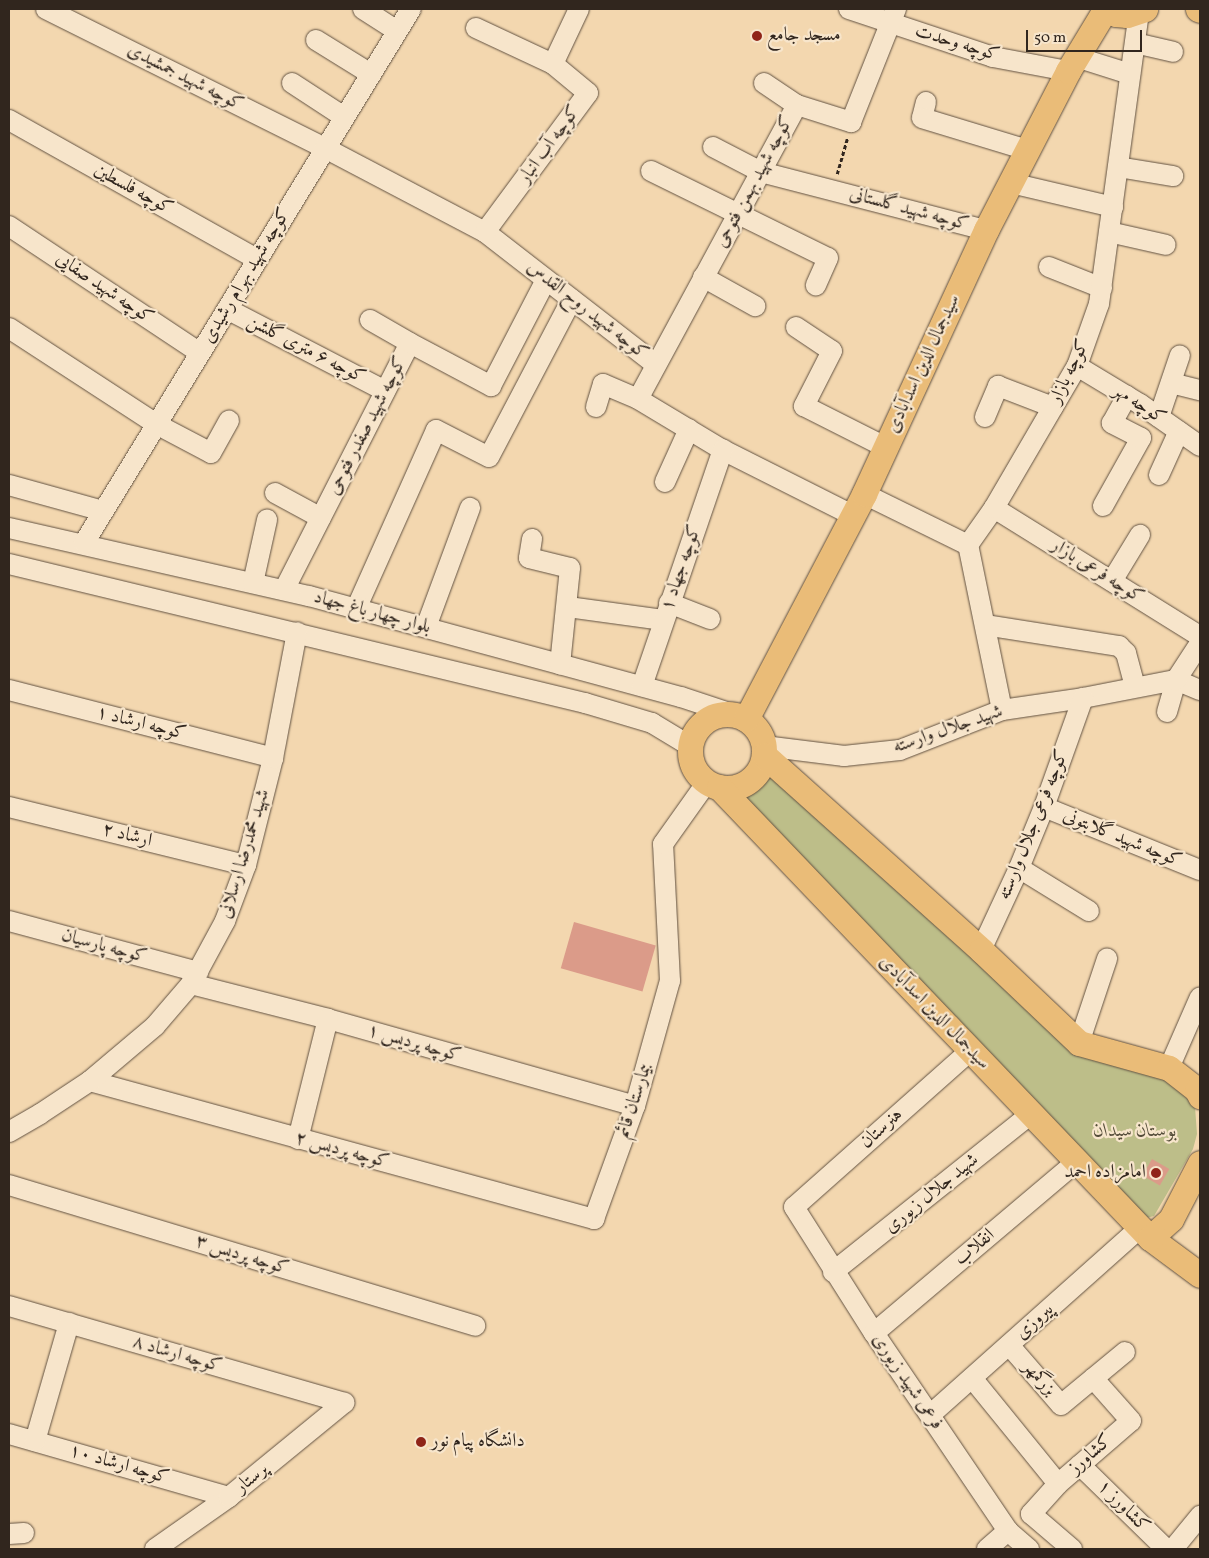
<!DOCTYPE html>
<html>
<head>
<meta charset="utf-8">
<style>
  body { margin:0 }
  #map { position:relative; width:1209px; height:1558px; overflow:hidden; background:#f3d7af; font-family:Vollkorn,Amiri,serif }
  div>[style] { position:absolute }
  .green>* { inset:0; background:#bdbe89 }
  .building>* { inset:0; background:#db9b89; transform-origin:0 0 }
  .path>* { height:2.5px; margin-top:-1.25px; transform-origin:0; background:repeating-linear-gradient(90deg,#31261e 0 4px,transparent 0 6.5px) }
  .roads { filter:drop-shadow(0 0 1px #625242) drop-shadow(0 0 1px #625242) }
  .minor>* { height:20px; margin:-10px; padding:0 10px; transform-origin:10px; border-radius:10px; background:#f7e5cb }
  .major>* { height:25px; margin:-12.5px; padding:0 12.5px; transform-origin:12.5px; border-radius:12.5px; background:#eabc78 }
  .major>.ring { margin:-12.5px; padding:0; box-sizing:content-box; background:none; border:25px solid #eabc78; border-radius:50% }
  .dots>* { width:14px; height:14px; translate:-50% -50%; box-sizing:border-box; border:2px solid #f7e5cb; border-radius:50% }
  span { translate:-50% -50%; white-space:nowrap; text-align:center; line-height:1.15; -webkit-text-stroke:4.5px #f7e5cb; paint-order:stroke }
  .poi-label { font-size:19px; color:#31261e }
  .left { translate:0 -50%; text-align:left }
  .right { translate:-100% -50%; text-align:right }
  .street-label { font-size:19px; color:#31261e }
  .park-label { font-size:19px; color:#544c39; font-style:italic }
  .frame { position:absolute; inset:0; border:10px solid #31261e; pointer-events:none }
  .scale { position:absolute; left:1026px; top:30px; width:116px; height:22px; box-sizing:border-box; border:2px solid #31261e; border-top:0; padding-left:6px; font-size:15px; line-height:18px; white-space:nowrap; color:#31261e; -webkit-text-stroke:4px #f7e5cb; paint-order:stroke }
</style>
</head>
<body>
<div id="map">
  <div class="green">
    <div style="clip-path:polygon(769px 766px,1074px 1055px,1172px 1080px,1195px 1107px,1197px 1134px,1193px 1149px,1154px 1216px,1146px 1218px,741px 793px,756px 785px)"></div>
  </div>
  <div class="building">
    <div style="left:574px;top:922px;width:85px;height:48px;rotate:16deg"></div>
    <div style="left:1152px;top:1159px;width:20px;height:19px;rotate:30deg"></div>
  </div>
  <div class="path">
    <div style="left:837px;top:174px;width:37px;rotate:-74deg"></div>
  </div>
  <div class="roads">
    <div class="minor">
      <div style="left:46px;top:9px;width:312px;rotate:26.5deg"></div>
      <div style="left:325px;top:148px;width:181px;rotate:27.7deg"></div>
      <div style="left:485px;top:232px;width:215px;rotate:37.8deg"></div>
      <div style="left:363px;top:9px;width:40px;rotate:32.9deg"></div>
      <div style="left:849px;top:9px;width:152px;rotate:18.4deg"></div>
      <div style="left:993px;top:57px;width:76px;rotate:10.6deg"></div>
      <div style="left:476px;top:28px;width:85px;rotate:25.1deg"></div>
      <div style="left:553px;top:64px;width:61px;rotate:-64.7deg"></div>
      <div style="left:316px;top:40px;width:65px;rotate:31.7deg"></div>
      <div style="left:1135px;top:43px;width:39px;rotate:13deg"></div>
      <div style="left:1076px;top:57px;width:57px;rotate:17.5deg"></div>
      <div style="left:292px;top:83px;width:62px;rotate:33.2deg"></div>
      <div style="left:764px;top:83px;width:40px;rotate:34deg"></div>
      <div style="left:797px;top:105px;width:57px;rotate:17.5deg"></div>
      <div style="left:851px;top:122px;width:122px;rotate:-68.3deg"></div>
      <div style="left:926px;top:102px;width:16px;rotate:104deg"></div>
      <div style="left:922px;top:118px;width:110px;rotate:16.9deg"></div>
      <div style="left:797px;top:105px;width:334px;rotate:118.4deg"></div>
      <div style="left:638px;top:399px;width:99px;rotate:31deg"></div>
      <div style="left:723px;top:450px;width:144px;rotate:26.7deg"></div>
      <div style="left:9px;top:120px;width:284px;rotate:29.3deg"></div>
      <div style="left:713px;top:147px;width:54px;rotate:27.5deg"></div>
      <div style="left:761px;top:172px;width:232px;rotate:14.5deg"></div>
      <div style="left:1118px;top:167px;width:56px;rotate:9.3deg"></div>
      <div style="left:651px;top:171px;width:197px;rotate:26.2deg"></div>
      <div style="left:828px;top:258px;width:30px;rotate:114deg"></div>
      <div style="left:1011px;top:183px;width:105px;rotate:13.2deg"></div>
      <div style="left:9px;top:226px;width:229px;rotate:33.6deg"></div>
      <div style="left:485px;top:232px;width:173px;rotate:-53.5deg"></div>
      <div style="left:588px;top:93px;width:45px;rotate:-140.4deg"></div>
      <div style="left:1109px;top:232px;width:58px;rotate:12.8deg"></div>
      <div style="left:1049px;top:267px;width:57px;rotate:21.6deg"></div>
      <div style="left:703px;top:277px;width:60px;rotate:29.1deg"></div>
      <div style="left:227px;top:309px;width:178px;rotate:27.4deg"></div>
      <div style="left:370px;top:320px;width:46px;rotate:29.9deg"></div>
      <div style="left:796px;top:327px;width:43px;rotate:33.7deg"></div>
      <div style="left:832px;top:351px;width:62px;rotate:117deg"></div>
      <div style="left:804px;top:406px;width:91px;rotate:26.8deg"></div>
      <div style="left:9px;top:328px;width:176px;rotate:33.1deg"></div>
      <div style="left:156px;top:424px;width:62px;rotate:27.8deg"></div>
      <div style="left:211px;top:453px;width:37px;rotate:-61deg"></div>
      <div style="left:1077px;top:366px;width:74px;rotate:31.1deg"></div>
      <div style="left:1140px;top:404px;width:73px;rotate:35deg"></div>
      <div style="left:1171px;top:383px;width:30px;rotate:14deg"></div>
      <div style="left:596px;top:407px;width:24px;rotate:-73deg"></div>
      <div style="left:603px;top:384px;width:38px;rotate:23deg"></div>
      <div style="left:985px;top:417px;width:34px;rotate:-67deg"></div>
      <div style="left:998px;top:386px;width:59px;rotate:20.9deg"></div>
      <div style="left:1159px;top:417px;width:65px;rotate:-71.3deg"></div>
      <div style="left:1159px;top:475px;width:48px;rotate:-65.6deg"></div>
      <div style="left:665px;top:482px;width:58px;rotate:-65.6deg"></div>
      <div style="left:9px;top:485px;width:98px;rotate:15.5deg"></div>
      <div style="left:275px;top:493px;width:52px;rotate:28.5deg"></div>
      <div style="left:864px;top:494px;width:116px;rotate:26.1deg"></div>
      <div style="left:1103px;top:506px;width:78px;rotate:-60.8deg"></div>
      <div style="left:1141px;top:438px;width:33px;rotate:-153deg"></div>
      <div style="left:1112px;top:423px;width:31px;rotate:-61deg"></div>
      <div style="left:994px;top:508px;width:243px;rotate:31.9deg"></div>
      <div style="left:9px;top:528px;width:308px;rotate:12.8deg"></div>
      <div style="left:309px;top:596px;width:385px;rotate:15.2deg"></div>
      <div style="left:681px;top:697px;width:54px;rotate:18.4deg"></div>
      <div style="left:532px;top:539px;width:19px;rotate:99deg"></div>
      <div style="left:529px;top:558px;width:42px;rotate:13.7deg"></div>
      <div style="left:570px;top:568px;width:97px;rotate:95.9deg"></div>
      <div style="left:84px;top:543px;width:626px;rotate:-58.52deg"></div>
      <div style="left:9px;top:564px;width:593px;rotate:13.57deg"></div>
      <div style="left:585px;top:703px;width:70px;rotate:16.6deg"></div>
      <div style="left:652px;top:723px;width:44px;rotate:31.2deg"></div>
      <div style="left:1112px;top:581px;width:54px;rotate:-58.7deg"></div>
      <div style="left:253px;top:583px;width:65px;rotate:-77.5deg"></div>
      <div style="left:284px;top:590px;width:277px;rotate:-63deg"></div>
      <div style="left:410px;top:343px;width:92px;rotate:28deg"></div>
      <div style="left:491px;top:386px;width:119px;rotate:-62.6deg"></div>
      <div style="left:669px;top:603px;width:44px;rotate:21.3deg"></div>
      <div style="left:568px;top:607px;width:96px;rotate:7.8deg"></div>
      <div style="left:356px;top:609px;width:196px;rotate:-65.9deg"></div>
      <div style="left:436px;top:430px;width:59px;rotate:27deg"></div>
      <div style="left:489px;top:457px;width:178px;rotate:-62.3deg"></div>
      <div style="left:985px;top:625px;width:136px;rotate:8.9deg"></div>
      <div style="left:1119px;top:646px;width:10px;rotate:45deg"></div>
      <div style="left:1126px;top:653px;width:34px;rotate:75deg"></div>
      <div style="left:426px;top:627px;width:127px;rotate:-69.7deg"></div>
      <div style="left:642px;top:686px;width:250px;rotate:-71.1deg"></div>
      <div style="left:9px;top:690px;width:273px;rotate:14.4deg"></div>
      <div style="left:1002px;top:710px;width:168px;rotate:-101.6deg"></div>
      <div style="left:968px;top:545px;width:45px;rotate:-54.9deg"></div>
      <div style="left:994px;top:508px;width:164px;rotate:-59.7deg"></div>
      <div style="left:1077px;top:366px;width:66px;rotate:-70.5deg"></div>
      <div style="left:1099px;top:304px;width:295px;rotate:-82.2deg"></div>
      <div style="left:1167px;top:712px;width:33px;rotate:-74deg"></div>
      <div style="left:1176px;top:680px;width:26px;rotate:23deg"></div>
      <div style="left:764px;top:746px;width:81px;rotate:7.1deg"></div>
      <div style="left:844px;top:756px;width:56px;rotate:-6.1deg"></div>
      <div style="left:900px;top:750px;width:110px;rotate:-21.4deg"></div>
      <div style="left:1002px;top:710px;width:82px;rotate:-8.4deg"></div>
      <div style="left:1083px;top:698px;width:95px;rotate:-11deg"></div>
      <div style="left:1176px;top:680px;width:44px;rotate:-57deg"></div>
      <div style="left:9px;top:807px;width:244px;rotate:13.8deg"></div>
      <div style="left:1044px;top:807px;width:168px;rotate:22deg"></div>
      <div style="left:1019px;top:868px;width:82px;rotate:31.6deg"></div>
      <div style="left:9px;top:921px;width:196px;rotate:15.1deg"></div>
      <div style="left:981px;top:950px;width:90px;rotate:-65.1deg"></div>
      <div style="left:1019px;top:868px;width:66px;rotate:-67.7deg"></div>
      <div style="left:1044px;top:807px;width:116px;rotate:-70.3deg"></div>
      <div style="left:191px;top:984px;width:141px;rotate:14.3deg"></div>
      <div style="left:328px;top:1019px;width:319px;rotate:15.8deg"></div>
      <div style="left:1079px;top:1043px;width:89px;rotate:-71.6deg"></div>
      <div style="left:970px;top:1051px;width:235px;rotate:138.4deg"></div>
      <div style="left:794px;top:1207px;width:149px;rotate:57.6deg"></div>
      <div style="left:874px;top:1333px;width:239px;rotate:55.9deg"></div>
      <div style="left:1008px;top:1531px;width:28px;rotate:41deg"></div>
      <div style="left:1169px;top:1068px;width:77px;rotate:-66.4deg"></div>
      <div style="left:90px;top:1081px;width:523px;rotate:15.31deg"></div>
      <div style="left:594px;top:1219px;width:120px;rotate:-70.1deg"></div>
      <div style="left:635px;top:1106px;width:130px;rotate:-74.4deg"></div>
      <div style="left:670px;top:981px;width:137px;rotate:-92.9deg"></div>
      <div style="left:663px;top:844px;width:76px;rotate:-54.6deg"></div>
      <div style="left:9px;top:1132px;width:36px;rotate:-30deg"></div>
      <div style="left:40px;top:1114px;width:60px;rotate:-33.4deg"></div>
      <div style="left:90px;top:1081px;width:85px;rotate:-40.2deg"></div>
      <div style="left:155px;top:1026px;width:55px;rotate:-49.4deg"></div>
      <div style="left:191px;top:984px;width:72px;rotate:-61.6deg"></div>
      <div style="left:225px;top:921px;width:60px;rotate:-69.4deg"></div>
      <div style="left:246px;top:865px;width:110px;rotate:-75.8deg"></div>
      <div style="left:273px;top:758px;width:128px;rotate:-79.2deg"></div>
      <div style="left:298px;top:1139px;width:124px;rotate:-76deg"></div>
      <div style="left:9px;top:1185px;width:487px;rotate:16.8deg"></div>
      <div style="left:833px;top:1272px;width:252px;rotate:-38.6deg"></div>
      <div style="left:9px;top:1306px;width:349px;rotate:16.1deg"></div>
      <div style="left:874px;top:1333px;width:265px;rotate:-40.2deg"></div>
      <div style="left:1009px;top:1345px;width:79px;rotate:49.1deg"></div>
      <div style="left:1061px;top:1405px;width:83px;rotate:-39.6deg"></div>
      <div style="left:972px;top:1378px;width:136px;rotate:50.9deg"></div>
      <div style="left:930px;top:1415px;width:281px;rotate:-41.7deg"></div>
      <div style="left:9px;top:1434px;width:229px;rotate:16deg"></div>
      <div style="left:35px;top:1441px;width:123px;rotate:-73.9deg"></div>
      <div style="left:1080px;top:1465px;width:120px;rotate:44.3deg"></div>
      <div style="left:9px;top:1534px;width:15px;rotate:-4deg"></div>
      <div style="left:155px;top:1549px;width:90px;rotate:-35.1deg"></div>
      <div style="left:229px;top:1497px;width:149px;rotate:-39.3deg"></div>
      <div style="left:987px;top:1549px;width:28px;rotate:-41deg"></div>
      <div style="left:1072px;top:1549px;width:54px;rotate:-139.5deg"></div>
      <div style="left:1031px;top:1514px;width:40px;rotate:-48deg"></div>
      <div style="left:1058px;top:1484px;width:96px;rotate:-40.8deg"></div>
      <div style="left:1131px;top:1421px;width:57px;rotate:-131.5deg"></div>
      <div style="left:1173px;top:1549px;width:43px;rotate:-50.7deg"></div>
    </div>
    <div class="major">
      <div style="left:1103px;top:9px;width:14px;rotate:21deg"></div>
      <div style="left:1116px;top:14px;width:11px;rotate:5deg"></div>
      <div style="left:1127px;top:15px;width:19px;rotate:-18deg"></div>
      <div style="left:1198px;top:9px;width:2px;rotate:27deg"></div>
      <div class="ring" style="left:690px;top:714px;width:49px;height:49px"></div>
      <div style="left:746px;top:719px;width:254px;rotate:-62.3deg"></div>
      <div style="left:864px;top:494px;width:291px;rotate:-65.2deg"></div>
      <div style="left:986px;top:230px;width:179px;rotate:-62.7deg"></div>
      <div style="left:1068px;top:71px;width:71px;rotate:-58.8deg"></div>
      <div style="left:764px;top:755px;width:292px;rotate:41.9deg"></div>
      <div style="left:981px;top:950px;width:135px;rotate:43.5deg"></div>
      <div style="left:1079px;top:1043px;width:93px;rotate:15.5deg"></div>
      <div style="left:1169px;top:1068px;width:36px;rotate:38deg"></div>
      <div style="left:1197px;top:1090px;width:7px;rotate:63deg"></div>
      <div style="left:719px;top:787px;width:624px;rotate:46.3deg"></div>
      <div style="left:1150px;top:1238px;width:62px;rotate:36.5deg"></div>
      <div style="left:1150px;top:1238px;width:28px;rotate:-42deg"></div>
      <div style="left:1171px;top:1219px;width:63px;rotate:-62.6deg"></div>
    </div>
  </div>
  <div class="dots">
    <div style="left:757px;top:36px;background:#8f2418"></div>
    <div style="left:1156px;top:1173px;background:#8f2418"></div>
    <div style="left:421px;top:1442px;background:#8f2418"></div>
  </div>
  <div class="poi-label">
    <span class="left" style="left:767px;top:36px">مسجد جامع</span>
    <span class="right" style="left:1146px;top:1173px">امامزاده احمد</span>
    <span class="left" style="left:431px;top:1442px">دانشگاه پیام نور</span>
  </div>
  <div class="street-label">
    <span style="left:957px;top:44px;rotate:17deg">کوچه وحدت</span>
    <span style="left:185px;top:78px;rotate:27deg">کوچه شهید جمشیدی</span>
    <span style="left:550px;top:145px;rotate:-54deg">کوچه آب انبار</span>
    <span style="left:755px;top:182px;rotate:-62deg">کوچه شهید بهمن فتوحی</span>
    <span style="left:133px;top:190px;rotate:29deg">کوچه فلسطین</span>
    <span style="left:909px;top:210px;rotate:15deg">کوچه شهید گلستانی</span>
    <span style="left:247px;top:276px;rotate:-59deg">کوچه شهید بهرام رشیدی</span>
    <span style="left:104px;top:289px;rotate:34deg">کوچه شهید صفایی</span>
    <span style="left:587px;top:311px;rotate:38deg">کوچه شهید روح القدس</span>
    <span style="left:306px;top:350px;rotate:27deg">کوچه ۶ متری گلشن</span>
    <span style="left:924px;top:364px;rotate:-65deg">سیدجمال الدین اسدآبادی</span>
    <span style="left:1070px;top:372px;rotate:-64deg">کوچه بازار</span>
    <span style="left:1139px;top:405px;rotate:33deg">کوچه مهر</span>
    <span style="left:368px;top:426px;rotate:-63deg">کوچه شهید صفدر فتوحی</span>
    <span style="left:682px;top:568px;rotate:-71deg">کوچه جهاد ۱</span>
    <span style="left:1097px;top:572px;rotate:32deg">کوچه فرعی بازار</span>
    <span style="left:372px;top:613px;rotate:15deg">بلوار چهار باغ جهاد</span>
    <span style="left:141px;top:724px;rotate:14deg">کوچه ارشاد ۱</span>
    <span style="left:948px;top:730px;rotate:-19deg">شهید جلال وارسته</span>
    <span style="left:1034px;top:825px;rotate:-68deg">کوچه فرعی جلال وارسته</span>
    <span style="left:127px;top:836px;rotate:14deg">ارشاد ۲</span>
    <span style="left:1122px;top:839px;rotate:22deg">کوچه شهید گلابتونی</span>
    <span style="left:245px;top:854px;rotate:-73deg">شهید محمدرضا ارسلانی</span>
    <span style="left:104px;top:947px;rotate:15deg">کوچه پارسیان</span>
    <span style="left:934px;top:1013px;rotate:46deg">سیدجمال الدین اسدآبادی</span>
    <span style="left:414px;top:1044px;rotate:16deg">کوچه پردیس ۱</span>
    <span style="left:635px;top:1101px;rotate:-72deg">بیمارستان قائم</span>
    <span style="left:882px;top:1129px;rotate:-42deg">هنرستان</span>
    <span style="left:342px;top:1151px;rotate:15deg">کوچه پردیس ۲</span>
    <span style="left:932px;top:1194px;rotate:-39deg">شهید جلال زیوری</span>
    <span style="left:975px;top:1248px;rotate:-40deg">انقلاب</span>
    <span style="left:242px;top:1256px;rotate:17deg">کوچه پردیس ۳</span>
    <span style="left:1035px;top:1322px;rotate:-42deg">پیروزی</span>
    <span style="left:177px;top:1355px;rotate:16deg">کوچه ارشاد ۸</span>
    <span style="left:1039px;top:1379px;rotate:49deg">بزرگمهر</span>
    <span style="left:907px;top:1382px;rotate:56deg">فرعی شهید زیوری</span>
    <span style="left:1091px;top:1455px;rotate:-41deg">کشاورز</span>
    <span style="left:119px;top:1465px;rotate:16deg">کوچه ارشاد ۱۰</span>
    <span style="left:252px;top:1479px;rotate:-39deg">پرستار</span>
    <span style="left:1123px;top:1507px;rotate:45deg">کشاورز ۱</span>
  </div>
  <div class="park-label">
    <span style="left:1135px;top:1132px">بوستان سیدان</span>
  </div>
  <div class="frame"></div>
  <div class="scale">50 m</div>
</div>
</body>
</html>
